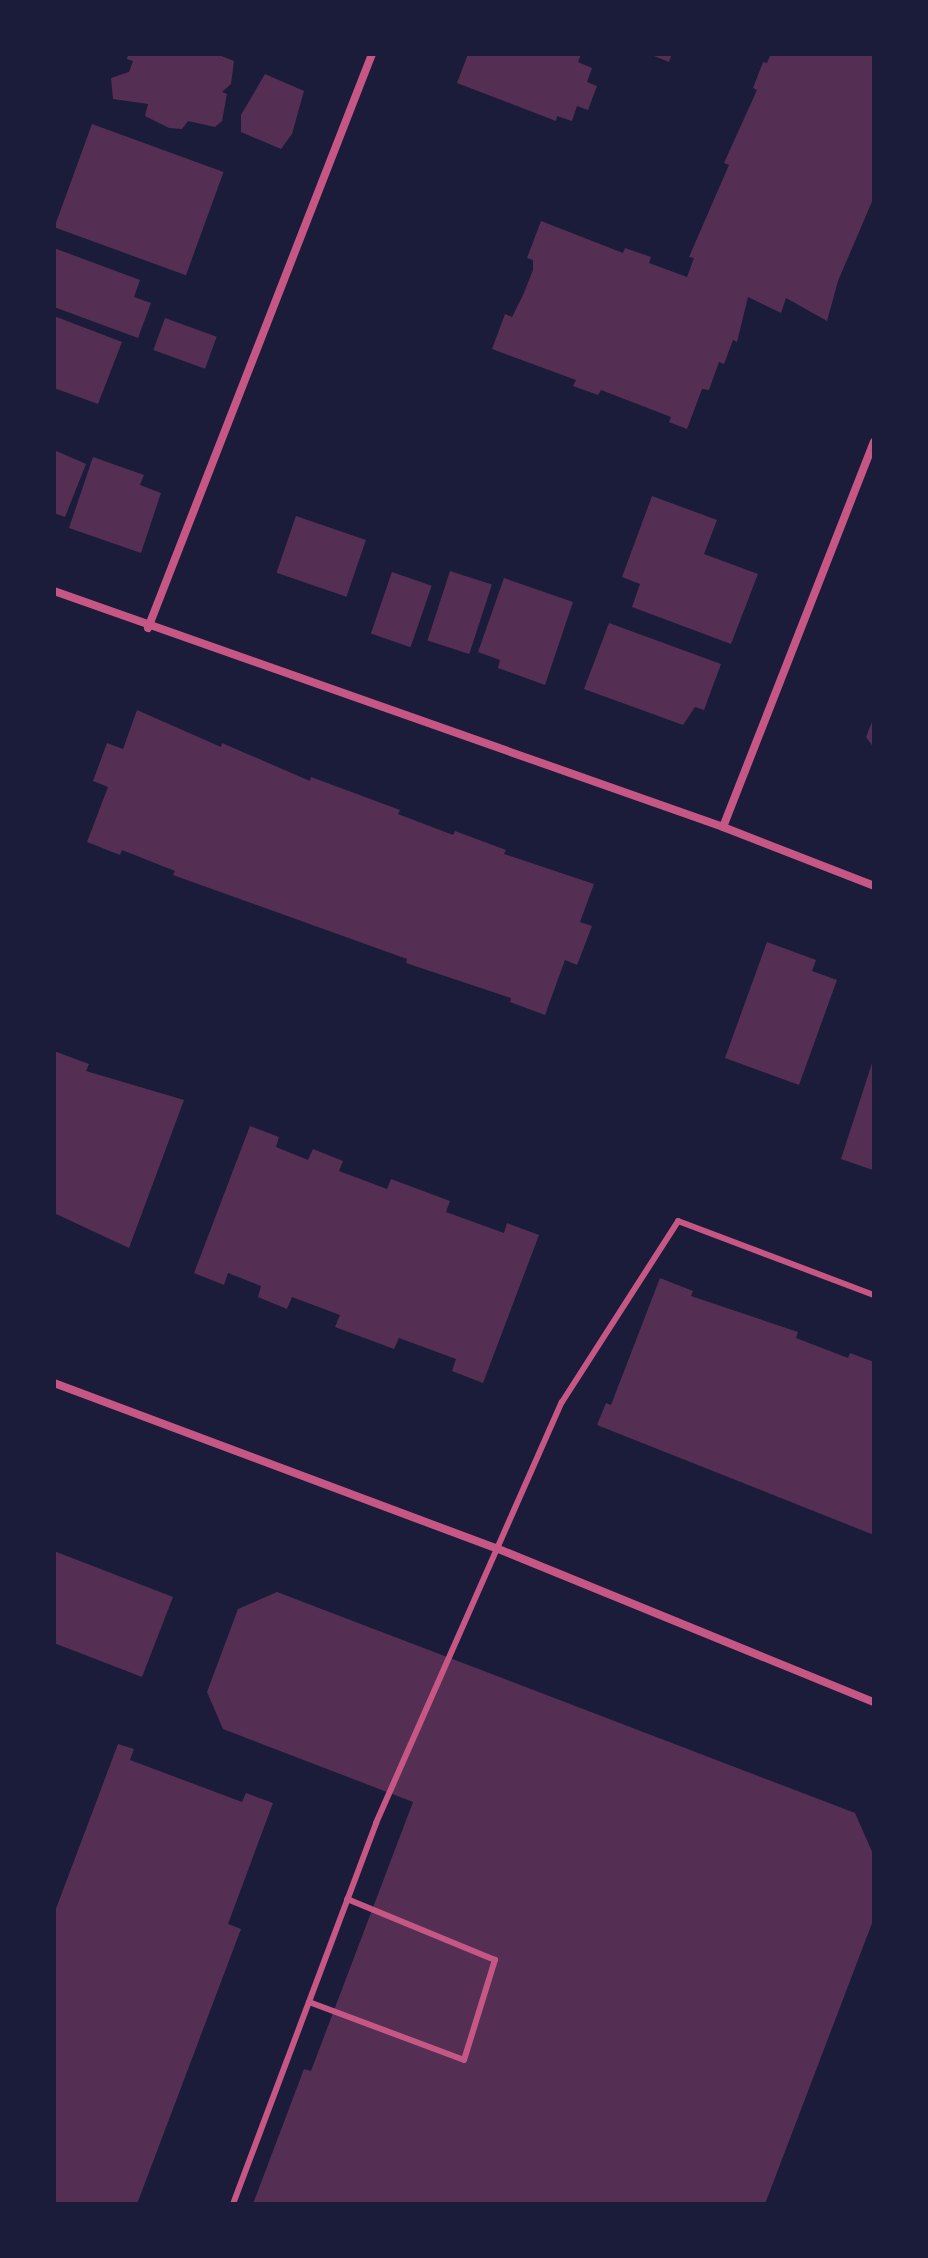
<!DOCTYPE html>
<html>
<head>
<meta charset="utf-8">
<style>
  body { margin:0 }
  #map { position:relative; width:928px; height:2258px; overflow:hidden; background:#1b1b3a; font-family:Commissioner,sans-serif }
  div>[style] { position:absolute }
  .building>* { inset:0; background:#542f53; transform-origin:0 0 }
  .service>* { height:6px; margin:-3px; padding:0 3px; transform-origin:3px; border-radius:3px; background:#c65784 }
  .minor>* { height:8px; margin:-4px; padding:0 4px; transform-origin:4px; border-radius:4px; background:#c65784 }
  span { translate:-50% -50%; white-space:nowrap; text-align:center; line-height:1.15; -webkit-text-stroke:8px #1b1b3a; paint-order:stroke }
  .frame { position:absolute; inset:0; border:56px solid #1b1b3a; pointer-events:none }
</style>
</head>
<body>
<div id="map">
  <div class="building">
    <div style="clip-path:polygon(128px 54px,216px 54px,234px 61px,231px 84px,222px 92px,227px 94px,222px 121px,215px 127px,188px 121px,182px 129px,169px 128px,145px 116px,148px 104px,113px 99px,111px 78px,129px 72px,133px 61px,127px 59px)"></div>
    <div style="clip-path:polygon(468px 54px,581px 54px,578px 62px,592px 68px,587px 82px,597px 86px,588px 110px,577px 106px,572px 121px,557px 116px,556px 121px,457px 83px)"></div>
    <div style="clip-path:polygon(649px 54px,672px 54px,669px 62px)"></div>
    <div style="clip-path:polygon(771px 54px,874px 54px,874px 197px,838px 281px,827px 321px,786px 298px,781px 313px,748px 297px,737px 342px,733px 340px,724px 364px,719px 362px,709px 390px,702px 389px,687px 429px,669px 422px,671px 417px,601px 390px,598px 395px,573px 386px,576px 380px,492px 349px,505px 314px,512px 317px,523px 295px,533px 270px,533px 260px,527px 258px,541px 221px,623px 253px,625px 248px,651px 257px,649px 263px,687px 277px,694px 258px,689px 257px,729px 165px,724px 163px,757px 90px,753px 88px,763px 62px,767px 63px)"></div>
    <div style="clip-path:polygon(265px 74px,304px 91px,292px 134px,281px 149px,241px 132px,241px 115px)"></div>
    <div style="left:92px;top:124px;width:140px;height:110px;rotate:20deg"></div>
    <div style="clip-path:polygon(54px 248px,140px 280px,134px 297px,151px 303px,138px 338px,54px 307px)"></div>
    <div style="clip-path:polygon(54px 316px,122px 342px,98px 404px,54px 388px)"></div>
    <div style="left:165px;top:318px;width:55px;height:34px;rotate:20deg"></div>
    <div style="clip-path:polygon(54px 450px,86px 464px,65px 517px,54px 513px)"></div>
    <div style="clip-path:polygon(93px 457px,144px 475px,140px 485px,161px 493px,141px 553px,69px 528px)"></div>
    <div style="clip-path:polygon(652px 496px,717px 520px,704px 554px,758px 574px,731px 644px,632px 607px,640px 584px,622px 577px)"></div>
    <div style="left:296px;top:516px;width:74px;height:60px;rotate:19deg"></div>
    <div style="left:450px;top:571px;width:44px;height:73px;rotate:18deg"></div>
    <div style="left:392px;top:572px;width:42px;height:65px;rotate:19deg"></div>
    <div style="clip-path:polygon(504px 578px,573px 602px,545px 685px,498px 668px,500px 660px,478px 652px)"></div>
    <div style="clip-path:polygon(609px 623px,721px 664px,704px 710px,695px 707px,683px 725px,584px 689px)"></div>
    <div style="clip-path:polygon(137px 710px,221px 747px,222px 743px,310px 781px,311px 777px,400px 810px,398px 814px,453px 835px,455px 831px,506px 850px,504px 854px,594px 884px,580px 922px,592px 926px,577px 965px,565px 960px,545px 1015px,510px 1002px,511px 998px,406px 963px,407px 959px,173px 875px,175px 871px,122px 850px,120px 855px,87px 842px,108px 787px,93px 781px,107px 743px,123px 749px)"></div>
    <div style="clip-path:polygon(874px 717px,874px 748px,866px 737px)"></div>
    <div style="clip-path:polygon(767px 942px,816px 960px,812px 971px,837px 980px,799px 1085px,725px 1058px)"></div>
    <div style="clip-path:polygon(54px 1051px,89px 1064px,86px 1071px,184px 1100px,129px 1248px,54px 1213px)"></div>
    <div style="clip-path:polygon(873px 1060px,874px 1168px,873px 1170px,841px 1159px)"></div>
    <div style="clip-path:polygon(250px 1126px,279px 1137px,276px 1147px,308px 1160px,313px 1149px,343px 1161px,339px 1171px,387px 1189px,391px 1179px,450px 1201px,446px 1212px,504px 1233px,507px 1223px,539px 1235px,483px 1383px,452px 1371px,456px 1359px,399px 1338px,394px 1349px,335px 1327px,340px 1315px,292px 1297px,287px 1309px,258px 1297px,261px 1286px,228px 1273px,224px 1285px,194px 1273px)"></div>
    <div style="clip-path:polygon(660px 1278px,693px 1291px,691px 1296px,798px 1332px,796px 1338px,848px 1358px,850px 1353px,874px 1362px,874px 1535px,597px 1425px,606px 1403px,611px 1405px)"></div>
    <div style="clip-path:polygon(54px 1551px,173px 1597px,142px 1677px,54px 1643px)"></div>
    <div style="clip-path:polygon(277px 1592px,855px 1813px,874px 1856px,874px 1918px,765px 2204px,253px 2204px,304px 2069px,311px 2071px,413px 1802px,223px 1729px,207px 1692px,238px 1609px)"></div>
    <div style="clip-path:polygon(118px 1744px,134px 1749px,130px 1760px,242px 1802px,246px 1793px,273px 1803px,228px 1924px,241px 1929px,137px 2204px,54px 2204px,54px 1914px)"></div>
  </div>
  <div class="service">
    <div style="left:309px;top:2002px;width:165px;rotate:20.5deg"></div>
    <div style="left:464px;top:2060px;width:105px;rotate:-72.8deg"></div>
    <div style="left:495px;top:1960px;width:160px;rotate:-157.6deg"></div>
    <div style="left:233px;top:2204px;width:407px;rotate:-69.4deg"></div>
    <div style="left:376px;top:1823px;width:460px;rotate:-66.2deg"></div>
    <div style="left:562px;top:1402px;width:215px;rotate:-57.3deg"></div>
    <div style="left:678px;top:1221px;width:210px;rotate:20.7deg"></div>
  </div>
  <div class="minor">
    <div style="left:54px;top:591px;width:709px;rotate:19.43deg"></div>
    <div style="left:723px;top:827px;width:162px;rotate:21.3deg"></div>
    <div style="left:148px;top:628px;width:616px;rotate:-68.68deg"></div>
    <div style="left:723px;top:827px;width:414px;rotate:-68.6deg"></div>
    <div style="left:54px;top:1383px;width:472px;rotate:20.5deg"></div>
    <div style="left:496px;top:1548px;width:408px;rotate:22.2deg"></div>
  </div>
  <div class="frame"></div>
</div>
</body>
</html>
